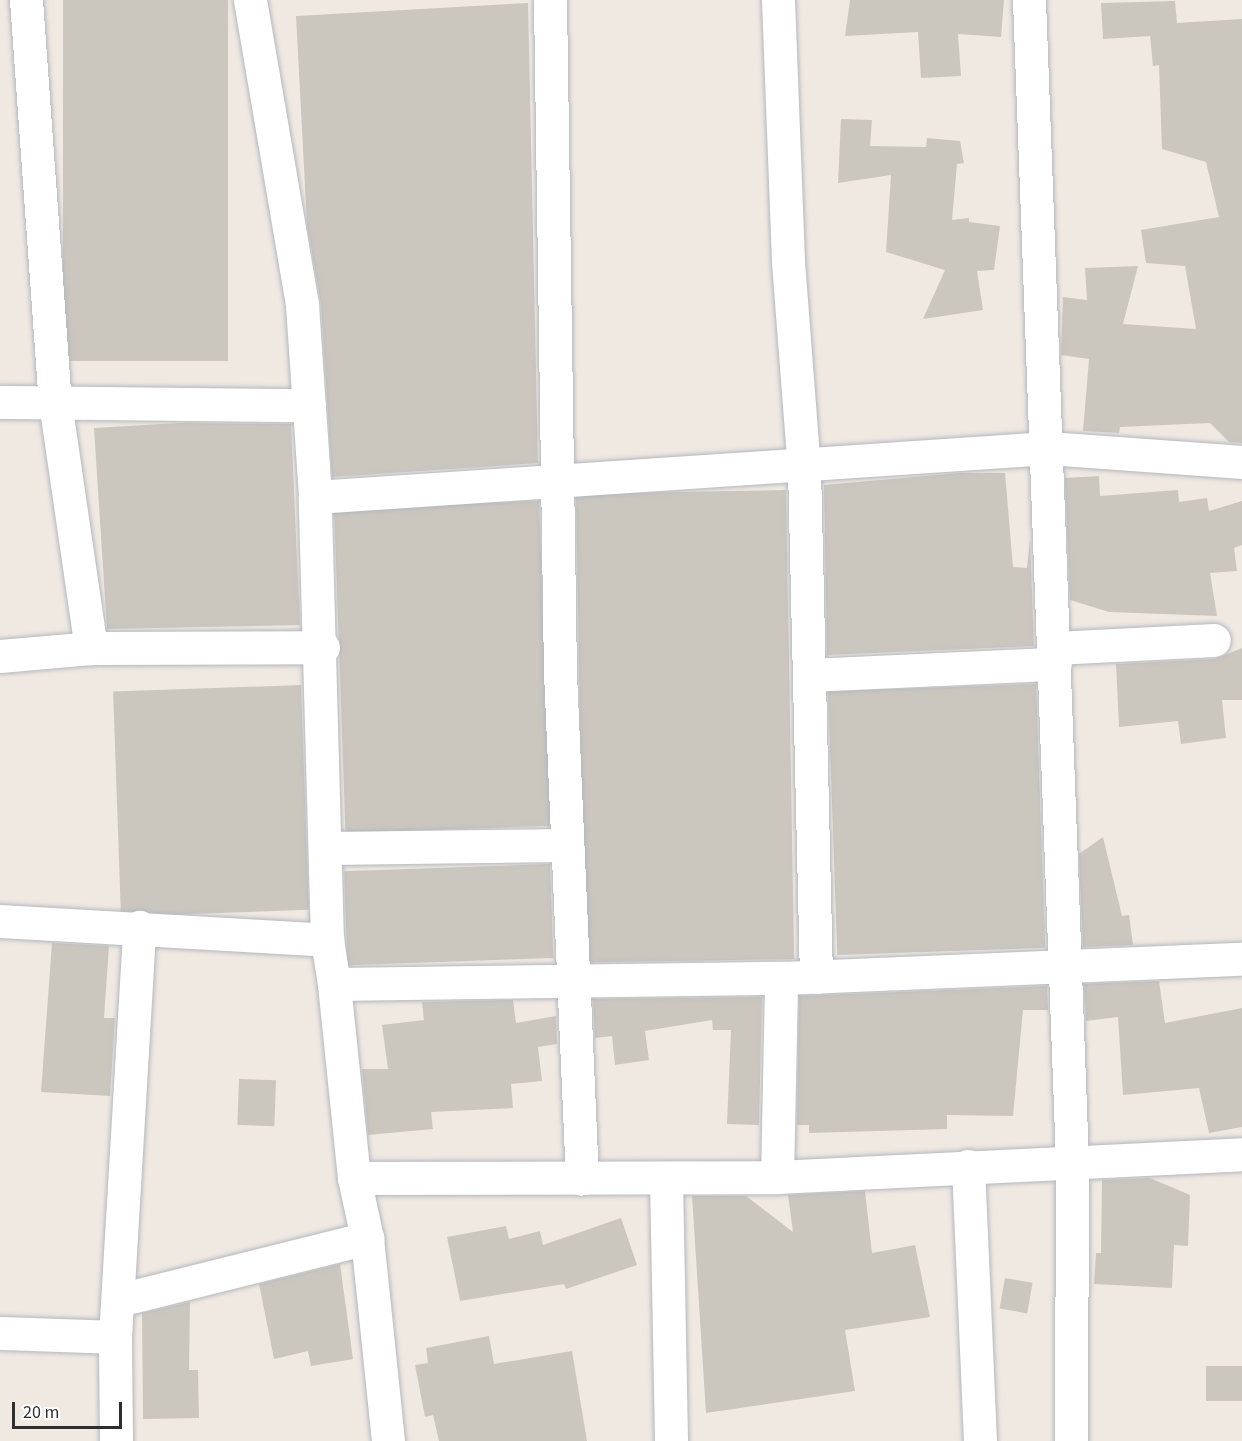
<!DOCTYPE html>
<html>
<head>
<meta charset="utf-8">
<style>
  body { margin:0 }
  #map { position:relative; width:1242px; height:1441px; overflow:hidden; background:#efe9e1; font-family:"Source Sans 3",sans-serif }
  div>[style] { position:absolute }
  .building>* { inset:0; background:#cbc7bf; transform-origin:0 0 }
  .roads { filter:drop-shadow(0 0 2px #b4b7c1) drop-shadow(0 0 2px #b4b7c1) }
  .minor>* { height:33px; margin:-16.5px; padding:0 16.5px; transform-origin:16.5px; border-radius:16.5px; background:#fff }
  span { translate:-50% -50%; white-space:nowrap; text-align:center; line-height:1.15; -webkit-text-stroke:6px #fff; paint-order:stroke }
  .scale { position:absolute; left:12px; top:1402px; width:110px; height:27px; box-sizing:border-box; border:3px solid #2e2e2e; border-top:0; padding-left:8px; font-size:18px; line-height:21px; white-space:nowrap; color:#2e2e2e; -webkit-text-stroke:4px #fff; paint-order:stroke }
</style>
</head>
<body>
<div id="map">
  <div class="building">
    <div style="left:63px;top:0;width:165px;height:361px"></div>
    <div style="clip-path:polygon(850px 0,1004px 0,1001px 37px,958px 34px,961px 76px,921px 78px,918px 32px,845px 36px)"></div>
    <div style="clip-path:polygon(1175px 1px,1177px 23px,1242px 19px,1242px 443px,1229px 442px,1210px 423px,1120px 427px,1119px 433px,1083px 431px,1089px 359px,1061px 355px,1063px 297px,1087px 300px,1085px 268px,1138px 266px,1123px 324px,1196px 329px,1185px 266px,1146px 263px,1141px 230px,1219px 217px,1206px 162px,1162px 149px,1159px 65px,1153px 66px,1150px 36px,1103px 39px,1101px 3px)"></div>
    <div style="clip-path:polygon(528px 3px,538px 463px,332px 477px,321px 304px,307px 224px,296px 16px)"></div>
    <div style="clip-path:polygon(841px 119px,872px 120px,870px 146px,926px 147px,927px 138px,960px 141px,964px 163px,957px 164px,952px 220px,969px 218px,969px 222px,1000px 226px,994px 270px,977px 271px,983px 310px,923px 319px,945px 270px,886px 252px,891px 175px,838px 183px)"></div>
    <div style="clip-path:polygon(180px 423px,291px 424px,300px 625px,107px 629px,94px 428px)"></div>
    <div style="clip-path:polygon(959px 473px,1005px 473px,1013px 567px,1027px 568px,1030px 540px,1034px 646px,827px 655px,824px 485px)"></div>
    <div style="clip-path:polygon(1099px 476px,1100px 496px,1178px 490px,1179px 502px,1207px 498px,1209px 511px,1242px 501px,1242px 545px,1234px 548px,1237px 571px,1210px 573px,1217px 616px,1109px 612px,1070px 600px,1065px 478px)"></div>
    <div style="left:786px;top:490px;width:469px;height:210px;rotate:89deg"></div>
    <div style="left:539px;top:501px;width:325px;height:205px;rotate:88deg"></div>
    <div style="clip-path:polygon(1242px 648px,1242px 700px,1222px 700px,1226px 738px,1181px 744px,1178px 721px,1119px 727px,1116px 664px,1215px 659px)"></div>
    <div style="left:1036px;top:684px;width:264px;height:208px;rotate:88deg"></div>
    <div style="left:301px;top:685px;width:225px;height:188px;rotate:88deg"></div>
    <div style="clip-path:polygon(1103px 837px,1122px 916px,1129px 915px,1133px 945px,1083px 947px,1079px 854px)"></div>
    <div style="left:550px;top:864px;width:94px;height:206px;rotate:88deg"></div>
    <div style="clip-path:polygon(52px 943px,109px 946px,104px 1018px,115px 1018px,110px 1096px,41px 1092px)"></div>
    <div style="clip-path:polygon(1159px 981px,1165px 1023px,1242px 1008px,1242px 1127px,1209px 1133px,1199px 1088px,1123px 1095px,1118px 1017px,1086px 1021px,1084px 984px)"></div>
    <div style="clip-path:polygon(1047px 986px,1048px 1010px,1023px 1010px,1013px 1116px,947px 1115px,947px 1129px,809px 1133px,809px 1125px,797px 1125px,799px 996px)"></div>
    <div style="clip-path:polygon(762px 997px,759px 1125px,727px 1124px,731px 1030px,713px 1030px,712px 1020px,645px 1031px,649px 1060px,615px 1065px,612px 1036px,595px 1038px,593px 999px)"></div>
    <div style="clip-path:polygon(513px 1000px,516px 1023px,556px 1016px,557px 1044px,538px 1047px,542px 1081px,511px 1084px,513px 1108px,431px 1112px,433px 1129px,368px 1135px,362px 1069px,388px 1069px,382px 1025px,424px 1020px,422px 1002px)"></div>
    <div style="left:239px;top:1079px;width:37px;height:46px;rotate:2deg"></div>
    <div style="clip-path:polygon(1150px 1178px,1190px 1195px,1188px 1246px,1174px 1245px,1172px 1288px,1094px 1284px,1096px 1253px,1101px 1253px,1102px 1180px)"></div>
    <div style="clip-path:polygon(865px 1191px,872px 1253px,915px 1245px,930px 1317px,845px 1330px,855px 1391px,706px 1413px,692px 1196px,746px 1196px,793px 1232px,788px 1195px)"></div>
    <div style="clip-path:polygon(621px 1218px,637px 1265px,566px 1289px,564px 1284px,460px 1301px,447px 1237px,506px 1226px,509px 1239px,540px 1231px,543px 1245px)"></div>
    <div style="clip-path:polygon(340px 1264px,353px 1359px,311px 1366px,308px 1351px,274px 1359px,259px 1284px)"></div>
    <div style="left:1005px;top:1278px;width:28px;height:31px;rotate:10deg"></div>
    <div style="clip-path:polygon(190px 1302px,189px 1370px,198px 1370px,199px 1418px,143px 1419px,142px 1313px)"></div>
    <div style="clip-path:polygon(489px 1336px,494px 1364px,572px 1351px,587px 1441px,439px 1441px,433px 1415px,425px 1417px,415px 1365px,428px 1363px,426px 1348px)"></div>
    <div style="left:1242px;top:1366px;width:35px;height:36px;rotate:90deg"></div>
  </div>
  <div class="roads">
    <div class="minor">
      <div style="left:26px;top:0;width:403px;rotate:85.9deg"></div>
      <div style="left:55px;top:402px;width:249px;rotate:81.7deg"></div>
      <div style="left:250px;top:0;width:309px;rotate:80.3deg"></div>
      <div style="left:302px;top:305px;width:192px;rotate:86.1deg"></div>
      <div style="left:550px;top:0;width:673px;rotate:89.15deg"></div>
      <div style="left:560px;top:673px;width:506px;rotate:87.51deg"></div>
      <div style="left:778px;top:0;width:262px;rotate:87.8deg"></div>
      <div style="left:788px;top:262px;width:207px;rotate:85.6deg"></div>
      <div style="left:804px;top:468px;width:509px;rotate:88.65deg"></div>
      <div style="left:1029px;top:0;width:1161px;rotate:87.88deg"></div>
      <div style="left:1072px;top:1160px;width:281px;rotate:90.2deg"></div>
      <div style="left:0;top:402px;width:309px;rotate:0.6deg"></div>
      <div style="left:1055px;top:648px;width:159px;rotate:-2.9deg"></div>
      <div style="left:0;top:656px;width:91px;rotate:-5deg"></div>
      <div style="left:91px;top:648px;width:232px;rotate:-0.2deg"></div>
      <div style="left:809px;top:675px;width:246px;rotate:-2.6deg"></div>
      <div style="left:326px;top:848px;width:240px;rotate:-0.7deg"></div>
      <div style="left:0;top:921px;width:328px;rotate:3.3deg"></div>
      <div style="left:334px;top:984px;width:45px;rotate:-99deg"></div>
      <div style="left:327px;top:940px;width:443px;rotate:-91.6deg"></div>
      <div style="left:315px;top:497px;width:735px;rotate:-3.82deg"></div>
      <div style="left:1048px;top:448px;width:195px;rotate:4.1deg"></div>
      <div style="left:968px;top:1166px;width:275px;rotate:87.5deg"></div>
      <div style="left:777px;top:1177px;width:199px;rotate:-88.8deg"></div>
      <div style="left:354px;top:1178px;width:195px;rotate:-95.9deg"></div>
      <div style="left:334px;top:984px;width:447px;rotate:-0.8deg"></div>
      <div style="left:781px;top:978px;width:461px;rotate:-2.4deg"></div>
      <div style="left:666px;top:1179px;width:262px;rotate:88.9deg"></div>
      <div style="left:119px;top:1300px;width:256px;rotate:-14deg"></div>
      <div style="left:0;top:1333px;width:115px;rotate:2deg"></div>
      <div style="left:116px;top:1441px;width:104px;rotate:-90.6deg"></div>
      <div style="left:115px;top:1337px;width:411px;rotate:-86.6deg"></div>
      <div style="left:388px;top:1441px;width:204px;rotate:-95.9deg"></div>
      <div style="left:367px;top:1238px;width:61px;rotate:-102.2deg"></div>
      <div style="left:354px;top:1178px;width:423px;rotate:-0.1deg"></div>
      <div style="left:777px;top:1177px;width:466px;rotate:-2.8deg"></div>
    </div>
  </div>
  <div class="scale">20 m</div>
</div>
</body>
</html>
